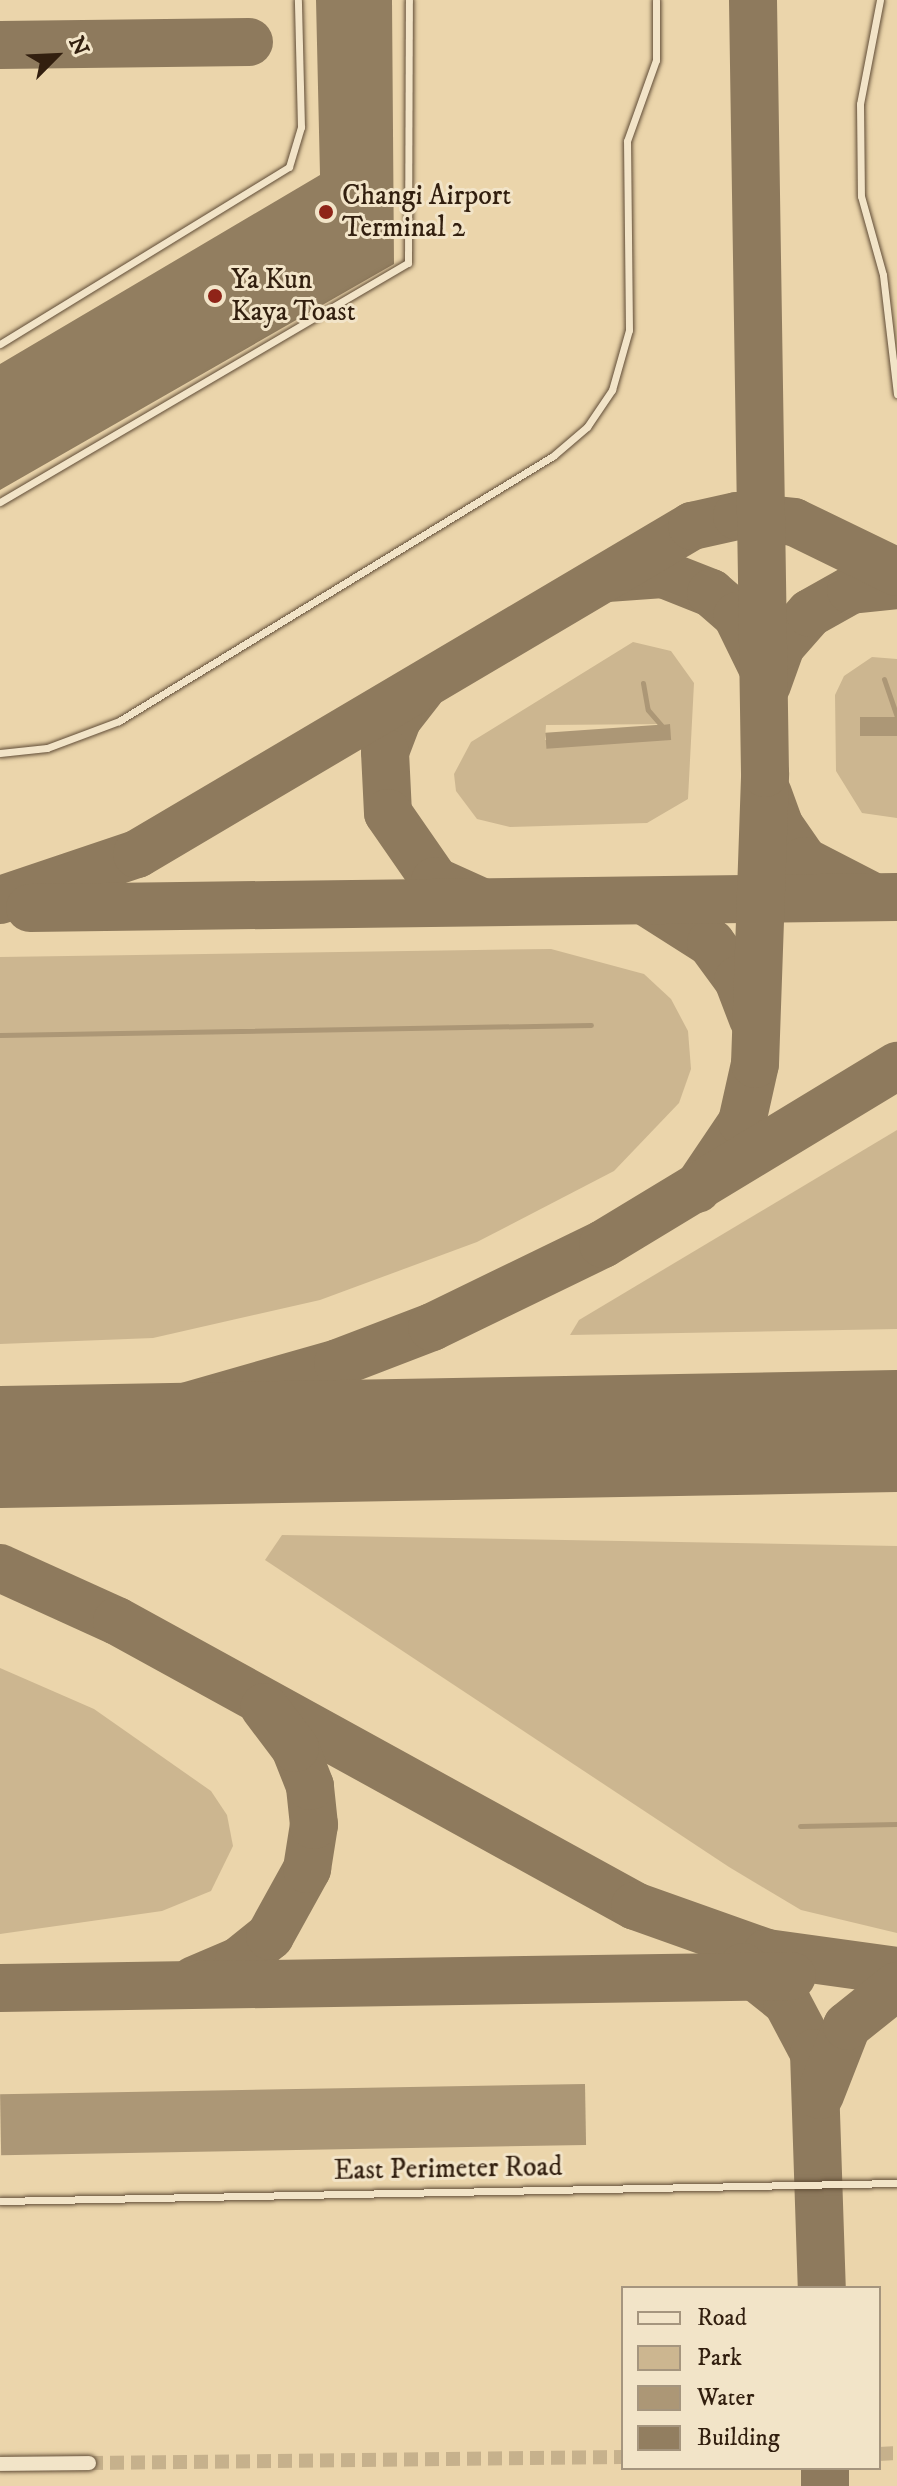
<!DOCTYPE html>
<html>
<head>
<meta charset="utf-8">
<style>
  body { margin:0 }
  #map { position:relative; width:897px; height:2486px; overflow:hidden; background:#ebd5ab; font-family:"IM FELL DW Pica",serif }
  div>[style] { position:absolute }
  .green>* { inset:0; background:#ccb690 }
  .water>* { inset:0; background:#ac9776; transform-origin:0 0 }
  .stream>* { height:5px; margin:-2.5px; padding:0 2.5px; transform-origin:2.5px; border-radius:2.5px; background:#ac9776 }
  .taxiway>* { height:48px; margin:-24px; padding:0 24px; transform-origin:24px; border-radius:24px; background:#8e7a5d }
  .runway>* { height:122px; margin:-61px; padding:0 61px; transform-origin:61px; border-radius:61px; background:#8e7a5d }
  .building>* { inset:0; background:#927e60 }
  .street-tunnel>* { height:14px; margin-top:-7px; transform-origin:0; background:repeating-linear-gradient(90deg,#c6b18c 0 14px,transparent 0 21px) }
  .roads { filter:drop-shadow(0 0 2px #604c36) drop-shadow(0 0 2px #604c36) }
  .lane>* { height:7px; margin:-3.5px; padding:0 3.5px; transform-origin:3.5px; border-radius:3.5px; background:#f2e4c8 }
  .street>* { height:14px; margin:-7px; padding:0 7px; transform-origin:7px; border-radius:7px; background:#f2e4c8 }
  .dots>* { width:22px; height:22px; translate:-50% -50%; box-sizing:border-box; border:4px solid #f2e4c8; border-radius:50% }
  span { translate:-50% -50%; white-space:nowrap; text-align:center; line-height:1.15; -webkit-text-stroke:6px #f2e4c8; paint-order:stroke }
  .poi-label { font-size:28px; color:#321f0f }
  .left { translate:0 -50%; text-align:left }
  .street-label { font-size:28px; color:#321f0f }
  .legend { position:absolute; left:621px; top:2286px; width:260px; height:184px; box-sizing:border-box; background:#f2e4c8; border:2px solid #a5957e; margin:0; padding:10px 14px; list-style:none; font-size:24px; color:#321f0f }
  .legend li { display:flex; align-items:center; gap:16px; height:40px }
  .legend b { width:40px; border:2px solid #a5957e }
  .north { position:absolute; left:16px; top:16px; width:80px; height:80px; -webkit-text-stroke:6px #f2e4c8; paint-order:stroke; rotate:66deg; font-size:22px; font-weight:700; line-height:32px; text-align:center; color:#321f0f }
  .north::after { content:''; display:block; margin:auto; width:28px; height:36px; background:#321f0f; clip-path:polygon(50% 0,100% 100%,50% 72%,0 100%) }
</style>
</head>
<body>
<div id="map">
  <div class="green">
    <div style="clip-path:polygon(evenodd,633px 642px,671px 651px,694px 683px,688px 799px,647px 823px,510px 827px,477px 819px,456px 791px,454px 774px,471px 742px,633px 642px,670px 724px,670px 740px,545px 740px,546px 725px,670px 724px)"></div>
    <div style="clip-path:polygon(872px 657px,897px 659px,897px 717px,860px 718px,861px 736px,897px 736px,897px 818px,862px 813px,836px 771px,835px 695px,844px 676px)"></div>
    <div style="clip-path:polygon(551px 949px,644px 974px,671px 999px,688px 1031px,691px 1069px,679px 1103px,614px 1171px,477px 1242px,320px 1300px,153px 1338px,0 1344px,0 957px)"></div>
    <div style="clip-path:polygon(897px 1130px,897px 1329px,570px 1335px,579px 1320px)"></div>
    <div style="clip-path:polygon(282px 1535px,897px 1546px,897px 1933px,801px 1910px,729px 1867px,265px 1560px)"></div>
    <div style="clip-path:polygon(0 1668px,94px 1709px,211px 1791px,227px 1815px,233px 1846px,211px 1891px,162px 1911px,0 1934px)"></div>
  </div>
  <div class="water">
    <div style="left:897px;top:717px;width:19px;height:37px;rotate:90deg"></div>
    <div style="left:670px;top:724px;width:16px;height:125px;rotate:86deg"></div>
    <div style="left:585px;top:2084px;width:61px;height:585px;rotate:89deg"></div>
  </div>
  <div class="stream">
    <div style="left:884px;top:679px;width:39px;rotate:71deg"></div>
    <div style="left:643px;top:683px;width:27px;rotate:80deg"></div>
    <div style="left:648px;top:710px;width:23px;rotate:49deg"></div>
    <div style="left:0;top:1035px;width:591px;rotate:-0.97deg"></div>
    <div style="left:800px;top:1826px;width:97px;rotate:-1.2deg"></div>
  </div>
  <div class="taxiway">
    <div style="left:0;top:45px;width:249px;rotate:-0.7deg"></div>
    <div style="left:607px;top:578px;width:56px;rotate:-4.1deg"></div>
    <div style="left:663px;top:574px;width:52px;rotate:21.6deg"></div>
    <div style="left:711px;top:593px;width:35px;rotate:41deg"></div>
    <div style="left:737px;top:616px;width:55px;rotate:63.9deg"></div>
    <div style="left:767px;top:685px;width:41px;rotate:-70.3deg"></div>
    <div style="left:781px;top:646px;width:44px;rotate:-48.7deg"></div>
    <div style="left:810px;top:613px;width:47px;rotate:-29.3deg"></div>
    <div style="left:851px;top:590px;width:46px;rotate:-6.2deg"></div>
    <div style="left:421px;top:689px;width:37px;rotate:128deg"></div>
    <div style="left:398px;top:718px;width:36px;rotate:111deg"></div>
    <div style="left:385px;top:752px;width:61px;rotate:87.2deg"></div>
    <div style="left:388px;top:813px;width:83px;rotate:55.3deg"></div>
    <div style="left:435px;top:881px;width:51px;rotate:24.1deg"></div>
    <div style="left:768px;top:794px;width:33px;rotate:70deg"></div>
    <div style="left:779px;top:825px;width:44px;rotate:55.2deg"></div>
    <div style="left:804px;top:861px;width:72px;rotate:27.3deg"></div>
    <div style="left:0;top:900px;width:145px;rotate:-18.6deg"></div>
    <div style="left:137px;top:854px;width:645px;rotate:-30.58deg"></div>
    <div style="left:692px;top:526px;width:46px;rotate:-12.5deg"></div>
    <div style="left:737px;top:516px;width:57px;rotate:6deg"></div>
    <div style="left:794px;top:522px;width:114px;rotate:25.9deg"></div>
    <div style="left:648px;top:903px;width:75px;rotate:32.4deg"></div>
    <div style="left:711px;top:943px;width:46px;rotate:53.9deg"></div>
    <div style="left:738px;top:980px;width:42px;rotate:69deg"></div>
    <div style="left:30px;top:908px;width:867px;rotate:-0.73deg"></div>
    <div style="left:697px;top:1189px;width:81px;rotate:-56.1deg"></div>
    <div style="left:742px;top:1122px;width:59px;rotate:-77.4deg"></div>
    <div style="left:755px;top:1064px;width:291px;rotate:-88deg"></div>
    <div style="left:765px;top:773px;width:773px;rotate:-90.89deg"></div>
    <div style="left:0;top:1437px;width:165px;rotate:-8.4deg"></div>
    <div style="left:163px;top:1413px;width:182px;rotate:-15.9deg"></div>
    <div style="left:338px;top:1363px;width:101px;rotate:-21deg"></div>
    <div style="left:432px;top:1327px;width:190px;rotate:-25.9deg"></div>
    <div style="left:603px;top:1244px;width:344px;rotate:-31.2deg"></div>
    <div style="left:0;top:1568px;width:128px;rotate:24.4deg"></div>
    <div style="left:117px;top:1621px;width:591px;rotate:28.82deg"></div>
    <div style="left:635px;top:1906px;width:140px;rotate:19.6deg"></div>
    <div style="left:767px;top:1953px;width:131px;rotate:7.9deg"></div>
    <div style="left:743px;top:1967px;width:56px;rotate:38.5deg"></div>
    <div style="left:787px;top:2002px;width:58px;rotate:62.1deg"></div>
    <div style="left:814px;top:2053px;width:235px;rotate:88.1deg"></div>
    <div style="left:194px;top:1980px;width:49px;rotate:-22.9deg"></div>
    <div style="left:239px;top:1961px;width:40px;rotate:-39deg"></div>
    <div style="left:270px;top:1936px;width:77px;rotate:-61.1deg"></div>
    <div style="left:307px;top:1869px;width:45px;rotate:-81deg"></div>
    <div style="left:314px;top:1825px;width:39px;rotate:-96deg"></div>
    <div style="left:310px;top:1786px;width:41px;rotate:-111.5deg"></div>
    <div style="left:295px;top:1748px;width:51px;rotate:-127.1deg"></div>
    <div style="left:0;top:1988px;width:792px;rotate:-0.87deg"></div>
    <div style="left:820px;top:2095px;width:74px;rotate:-68.6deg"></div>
    <div style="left:847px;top:2026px;width:64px;rotate:-38.7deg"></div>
    <div style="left:825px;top:2468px;width:18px;rotate:90deg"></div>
  </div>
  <div class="runway">
    <div style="left:0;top:1447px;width:897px;rotate:-1.02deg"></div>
  </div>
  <div class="building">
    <div style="clip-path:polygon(316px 0,392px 0,394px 264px,0 490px,0 364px,320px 175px)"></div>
  </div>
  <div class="street-tunnel">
    <div style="left:879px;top:2454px;width:18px;rotate:-3deg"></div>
    <div style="left:89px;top:2463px;width:534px;rotate:-0.64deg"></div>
  </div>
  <div class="roads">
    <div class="lane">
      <div style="left:880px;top:0;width:106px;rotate:100.9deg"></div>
      <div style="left:860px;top:104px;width:92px;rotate:89.4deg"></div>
      <div style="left:861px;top:196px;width:82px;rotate:74.4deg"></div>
      <div style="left:883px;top:275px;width:120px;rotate:83.3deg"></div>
      <div style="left:0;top:344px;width:339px;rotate:-31.5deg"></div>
      <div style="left:289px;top:167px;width:42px;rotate:-73.3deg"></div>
      <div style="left:301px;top:127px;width:127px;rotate:-91.4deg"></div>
      <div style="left:0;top:502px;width:473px;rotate:-30.4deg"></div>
      <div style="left:408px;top:263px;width:263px;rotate:-89.8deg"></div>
      <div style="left:0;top:753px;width:47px;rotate:-6.1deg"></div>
      <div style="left:47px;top:748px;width:77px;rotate:-20.6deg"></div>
      <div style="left:119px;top:721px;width:509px;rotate:-31.41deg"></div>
      <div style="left:553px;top:456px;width:45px;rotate:-40.5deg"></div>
      <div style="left:587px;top:427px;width:45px;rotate:-56deg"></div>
      <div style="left:612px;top:390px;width:62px;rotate:-74.2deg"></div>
      <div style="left:629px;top:330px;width:189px;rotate:-90.6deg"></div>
      <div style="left:627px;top:141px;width:86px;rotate:-70.3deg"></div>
      <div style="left:656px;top:60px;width:60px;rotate:-90deg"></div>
      <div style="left:0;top:2201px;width:897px;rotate:-1.15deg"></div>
    </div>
    <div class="street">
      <div style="left:0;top:2464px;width:89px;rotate:-0.6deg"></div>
    </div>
  </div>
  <div class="dots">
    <div style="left:326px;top:212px;background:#8f2418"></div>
    <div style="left:215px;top:296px;background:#8f2418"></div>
  </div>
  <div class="poi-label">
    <span class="left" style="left:342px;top:212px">Changi Airport<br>Terminal 2</span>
    <span class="left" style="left:231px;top:296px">Ya Kun<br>Kaya Toast</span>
  </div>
  <div class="street-label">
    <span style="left:448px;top:2169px;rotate:-1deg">East Perimeter Road</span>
  </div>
  <ul class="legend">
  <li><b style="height:10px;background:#f2e4c8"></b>Road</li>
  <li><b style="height:22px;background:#ccb690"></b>Park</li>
  <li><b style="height:22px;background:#ac9776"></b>Water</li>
  <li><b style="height:22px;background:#927e60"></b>Building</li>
  </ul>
  <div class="north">N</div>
</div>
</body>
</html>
